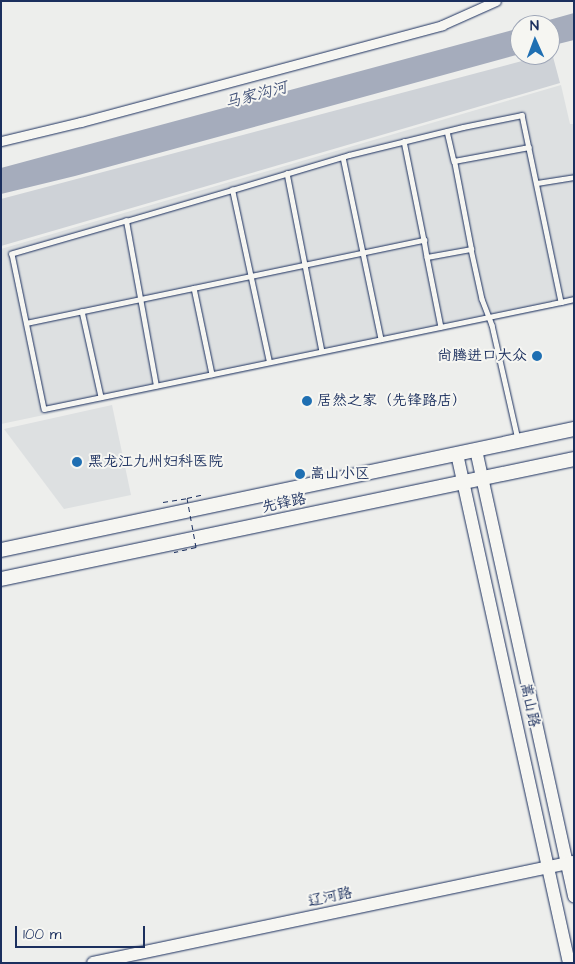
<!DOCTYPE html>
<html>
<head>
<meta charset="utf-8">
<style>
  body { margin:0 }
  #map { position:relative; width:575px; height:964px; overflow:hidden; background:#edeeec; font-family:"Architects Daughter","LXGW WenKai TC",sans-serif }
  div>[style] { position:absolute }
  .built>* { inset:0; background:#dde0e1 }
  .green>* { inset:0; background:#ced2d7 }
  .water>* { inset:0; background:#a5acbc }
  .path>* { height:1px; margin-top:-0.5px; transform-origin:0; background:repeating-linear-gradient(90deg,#1b2f5e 0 5px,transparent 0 9px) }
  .roads { filter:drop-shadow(0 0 1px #1b2f5e) drop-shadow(0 0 1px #1b2f5e) }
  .lane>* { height:4.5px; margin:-2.25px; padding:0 2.25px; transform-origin:2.25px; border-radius:2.25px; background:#f6f6f2 }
  .street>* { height:9px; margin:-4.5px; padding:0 4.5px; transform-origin:4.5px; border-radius:4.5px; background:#f6f6f2 }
  .secondary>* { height:12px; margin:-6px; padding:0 6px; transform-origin:6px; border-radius:6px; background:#f6f6f2 }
  .primary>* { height:14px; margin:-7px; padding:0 7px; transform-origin:7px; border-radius:7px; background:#f6f6f2 }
  .path-bridge>* { height:1px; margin-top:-0.5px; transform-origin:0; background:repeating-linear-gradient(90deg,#1b2f5e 0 5px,transparent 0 9px) }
  .dots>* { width:14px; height:14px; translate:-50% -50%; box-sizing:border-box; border:2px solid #f6f6f2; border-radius:50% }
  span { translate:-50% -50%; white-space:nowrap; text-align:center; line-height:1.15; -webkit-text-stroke:4px #f6f6f2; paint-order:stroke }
  .poi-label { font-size:15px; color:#1b2f5e }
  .right { translate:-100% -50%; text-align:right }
  .left { translate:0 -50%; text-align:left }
  .street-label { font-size:15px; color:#1b2f5e }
  .water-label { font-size:16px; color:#44547a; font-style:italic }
  .frame { position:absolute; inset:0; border:2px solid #1b2f5e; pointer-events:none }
  .north { position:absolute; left:510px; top:15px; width:50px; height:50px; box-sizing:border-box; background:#f6f6f2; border:1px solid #9ea6b7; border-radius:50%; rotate:358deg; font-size:14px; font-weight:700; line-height:20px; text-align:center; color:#1b2f5e }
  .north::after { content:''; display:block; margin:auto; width:18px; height:22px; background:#1f6fb2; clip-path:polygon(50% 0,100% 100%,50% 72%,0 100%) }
  .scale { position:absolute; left:15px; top:926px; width:130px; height:22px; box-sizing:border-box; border:2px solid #1b2f5e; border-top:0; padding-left:6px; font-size:15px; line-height:18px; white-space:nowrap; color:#1b2f5e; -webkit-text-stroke:4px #f6f6f2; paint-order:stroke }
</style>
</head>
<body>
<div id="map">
  <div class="built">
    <div style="clip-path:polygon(561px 85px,570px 124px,574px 124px,574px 304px,1px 424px,1px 249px)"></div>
    <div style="clip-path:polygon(112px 405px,131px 495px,64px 509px,4px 429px)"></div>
  </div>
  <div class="green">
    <div style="clip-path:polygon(552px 53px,560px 83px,1px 246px,1px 199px)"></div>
  </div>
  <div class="water">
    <div style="clip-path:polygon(574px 13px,574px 40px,550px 46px,550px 25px,531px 25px)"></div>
    <div style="clip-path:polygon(520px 28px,520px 54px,75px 176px,1px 194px,1px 168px)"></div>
  </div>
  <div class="path">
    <div style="left:187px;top:498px;width:18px;rotate:-13deg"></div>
  </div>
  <div class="roads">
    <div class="lane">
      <div style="left:447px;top:131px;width:31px;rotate:77deg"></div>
      <div style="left:404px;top:141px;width:101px;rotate:78.6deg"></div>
      <div style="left:343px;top:157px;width:186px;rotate:78.2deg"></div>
      <div style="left:287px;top:173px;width:181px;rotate:78.9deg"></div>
      <div style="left:537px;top:183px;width:37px;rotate:-9deg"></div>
      <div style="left:126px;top:221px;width:110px;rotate:-16.3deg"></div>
      <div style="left:471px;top:249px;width:90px;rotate:-100.9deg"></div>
      <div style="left:454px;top:161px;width:76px;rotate:-10.6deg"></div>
      <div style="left:427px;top:257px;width:71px;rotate:78.7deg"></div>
      <div style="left:194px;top:288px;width:88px;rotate:78.2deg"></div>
      <div style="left:82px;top:311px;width:88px;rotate:77.5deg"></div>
      <div style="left:26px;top:323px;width:407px;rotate:-11.8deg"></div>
      <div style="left:424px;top:240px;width:17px;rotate:80deg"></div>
      <div style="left:427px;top:257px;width:45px;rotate:-10.3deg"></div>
      <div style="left:471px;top:249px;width:51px;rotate:77.6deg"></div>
      <div style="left:482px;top:299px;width:28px;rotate:69deg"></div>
      <div style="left:492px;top:325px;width:117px;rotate:77.2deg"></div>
      <div style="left:269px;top:362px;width:176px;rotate:-102.1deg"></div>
      <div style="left:232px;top:190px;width:122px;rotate:-16.7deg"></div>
      <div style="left:349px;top:155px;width:117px;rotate:-13.8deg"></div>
      <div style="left:463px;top:127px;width:60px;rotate:-11.5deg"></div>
      <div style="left:522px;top:115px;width:191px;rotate:78.2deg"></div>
      <div style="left:156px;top:386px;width:168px;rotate:-100.3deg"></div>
      <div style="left:126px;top:221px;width:119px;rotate:163.9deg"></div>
      <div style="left:12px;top:254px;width:158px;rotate:78.3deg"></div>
      <div style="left:44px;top:409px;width:528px;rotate:-11.69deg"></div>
      <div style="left:561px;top:302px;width:13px;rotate:-13deg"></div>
    </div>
    <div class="street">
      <div style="left:1px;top:141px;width:82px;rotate:-13.4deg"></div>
      <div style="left:81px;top:122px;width:374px;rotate:-15deg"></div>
      <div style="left:442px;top:25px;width:59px;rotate:-24deg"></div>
    </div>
    <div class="secondary">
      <div style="left:476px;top:450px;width:457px;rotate:77.6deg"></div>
      <div style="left:457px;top:454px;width:521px;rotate:77.59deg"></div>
      <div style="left:93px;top:963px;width:491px;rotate:-11.9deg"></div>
    </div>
    <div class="primary">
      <div style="left:1px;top:550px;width:586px;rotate:-11.92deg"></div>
      <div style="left:1px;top:579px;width:585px;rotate:-11.83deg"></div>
    </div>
  </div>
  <div class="path-bridge">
    <div style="left:163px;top:502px;width:24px;rotate:-9deg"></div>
    <div style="left:187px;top:498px;width:50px;rotate:79.6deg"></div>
    <div style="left:196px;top:547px;width:23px;rotate:167deg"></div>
  </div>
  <div class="dots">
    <div style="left:537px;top:356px;background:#1f6fb2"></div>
    <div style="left:307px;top:401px;background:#1f6fb2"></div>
    <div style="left:77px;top:462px;background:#1f6fb2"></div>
    <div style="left:300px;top:474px;background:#1f6fb2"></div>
  </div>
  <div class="poi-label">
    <span class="right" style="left:527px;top:356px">尚腾进口大众</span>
    <span class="left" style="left:317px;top:401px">居然之家（先锋路店）</span>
    <span class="left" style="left:88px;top:462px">黑龙江九州妇科医院</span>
    <span class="left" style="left:310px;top:474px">嵩山小区</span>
  </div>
  <div class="street-label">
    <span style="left:284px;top:503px;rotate:-12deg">先锋路</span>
    <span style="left:530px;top:705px;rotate:78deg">嵩山路</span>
    <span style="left:330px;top:897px;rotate:-12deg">辽河路</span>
  </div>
  <div class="water-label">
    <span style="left:256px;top:95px;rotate:-15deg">马家沟河</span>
  </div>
  <div class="frame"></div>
  <div class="north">N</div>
  <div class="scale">100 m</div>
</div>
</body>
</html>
